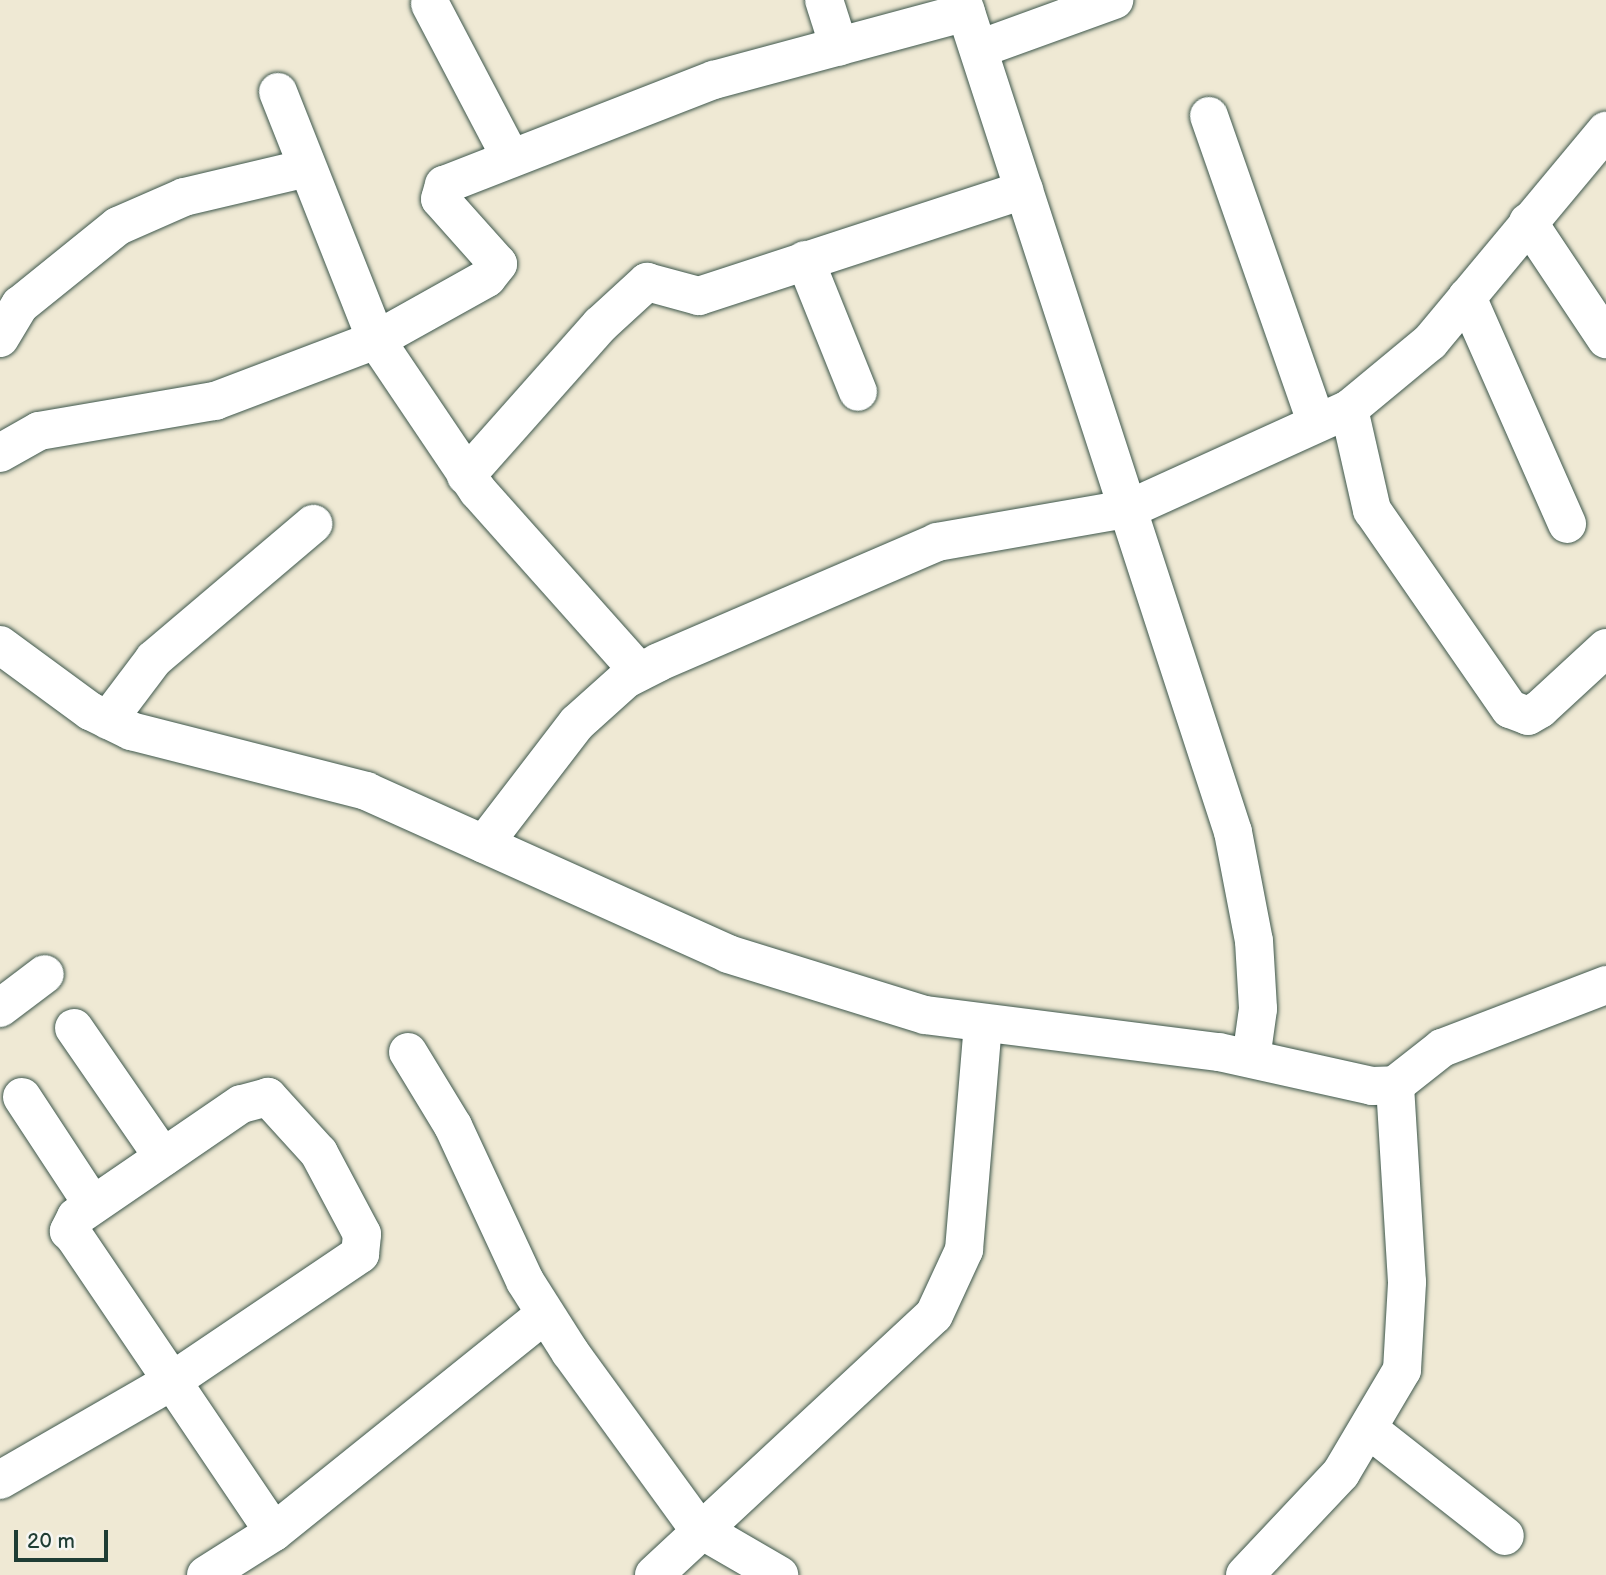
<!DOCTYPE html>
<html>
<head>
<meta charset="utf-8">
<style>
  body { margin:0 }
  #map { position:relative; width:1606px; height:1575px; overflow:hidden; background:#efe9d4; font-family:"Balsamiq Sans",sans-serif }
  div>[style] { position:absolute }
  .roads { filter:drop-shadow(0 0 2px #3e574c) drop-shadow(0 0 2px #3e574c) }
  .minor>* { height:38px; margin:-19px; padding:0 19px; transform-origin:19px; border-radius:19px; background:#fff }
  span { translate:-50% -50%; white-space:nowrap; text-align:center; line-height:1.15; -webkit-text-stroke:6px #f6f6f2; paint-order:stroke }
  .scale { position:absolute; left:14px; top:1530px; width:94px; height:32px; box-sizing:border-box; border:4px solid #1f3d34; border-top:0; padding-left:9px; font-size:21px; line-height:24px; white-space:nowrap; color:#1f3d34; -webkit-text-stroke:5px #f6f6f2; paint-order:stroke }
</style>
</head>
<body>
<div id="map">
  <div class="roads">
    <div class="minor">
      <div style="left:824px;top:0;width:49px;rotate:72.3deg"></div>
      <div style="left:962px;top:0;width:875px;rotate:71.96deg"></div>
      <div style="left:1233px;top:832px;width:111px;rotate:79.1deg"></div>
      <div style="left:1254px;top:941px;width:68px;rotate:86.6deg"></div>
      <div style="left:1258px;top:1009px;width:50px;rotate:98deg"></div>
      <div style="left:430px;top:4px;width:174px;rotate:62.3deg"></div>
      <div style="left:979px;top:49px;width:144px;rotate:-19.9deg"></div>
      <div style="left:278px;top:92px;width:267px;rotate:68.4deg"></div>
      <div style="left:376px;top:340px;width:182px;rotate:56deg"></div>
      <div style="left:478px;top:491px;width:242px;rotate:48.3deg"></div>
      <div style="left:1209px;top:116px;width:323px;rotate:70.7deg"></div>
      <div style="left:1528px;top:222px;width:141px;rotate:56.3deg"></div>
      <div style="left:805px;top:260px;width:142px;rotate:68.1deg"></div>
      <div style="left:1467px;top:297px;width:248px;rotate:66.2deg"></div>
      <div style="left:0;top:338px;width:39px;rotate:-59deg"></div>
      <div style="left:20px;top:305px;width:126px;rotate:-38.9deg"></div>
      <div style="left:118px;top:226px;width:72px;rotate:-23.7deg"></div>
      <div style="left:184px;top:197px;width:126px;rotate:-13.3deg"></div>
      <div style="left:1349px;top:409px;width:104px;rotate:77.2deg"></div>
      <div style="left:1372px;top:510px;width:242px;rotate:55.3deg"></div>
      <div style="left:1510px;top:709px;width:19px;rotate:21deg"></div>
      <div style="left:1528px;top:716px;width:14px;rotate:-30deg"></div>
      <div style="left:1540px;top:709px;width:90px;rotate:-42.7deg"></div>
      <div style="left:0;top:453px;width:45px;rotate:-29.4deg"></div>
      <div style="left:39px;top:431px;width:179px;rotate:-9.7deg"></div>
      <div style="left:215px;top:401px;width:172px;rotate:-20.8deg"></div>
      <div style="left:376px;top:340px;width:127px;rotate:-29.2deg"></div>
      <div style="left:487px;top:278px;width:18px;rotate:-52deg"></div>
      <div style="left:498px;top:264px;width:87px;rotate:-131.7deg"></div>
      <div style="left:440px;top:199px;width:15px;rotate:-74deg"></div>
      <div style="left:444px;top:185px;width:290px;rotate:-21.3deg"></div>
      <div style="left:714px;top:80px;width:261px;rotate:-15.1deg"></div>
      <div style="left:466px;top:476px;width:202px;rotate:-48.4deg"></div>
      <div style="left:600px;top:325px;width:64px;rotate:-42.5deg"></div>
      <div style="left:647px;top:282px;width:54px;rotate:15.1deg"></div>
      <div style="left:699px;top:296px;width:342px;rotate:-18.1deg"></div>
      <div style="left:0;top:645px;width:112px;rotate:36.3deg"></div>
      <div style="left:90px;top:711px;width:46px;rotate:26deg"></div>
      <div style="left:131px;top:731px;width:243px;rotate:14.3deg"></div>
      <div style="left:366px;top:791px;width:397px;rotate:24.2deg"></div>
      <div style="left:728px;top:954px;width:206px;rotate:17.2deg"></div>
      <div style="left:925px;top:1015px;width:296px;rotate:7.2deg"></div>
      <div style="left:1219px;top:1052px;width:157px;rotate:12.5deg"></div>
      <div style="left:1372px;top:1086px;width:23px;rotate:-2deg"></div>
      <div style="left:1395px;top:1085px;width:60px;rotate:-38.2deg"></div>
      <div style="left:1442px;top:1048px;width:176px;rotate:-21deg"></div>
      <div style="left:108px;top:720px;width:76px;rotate:-53deg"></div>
      <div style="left:154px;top:659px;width:209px;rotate:-40.3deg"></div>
      <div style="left:484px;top:844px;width:153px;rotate:-52.5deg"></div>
      <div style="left:577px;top:723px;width:66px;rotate:-41.9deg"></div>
      <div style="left:626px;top:679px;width:37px;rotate:-27deg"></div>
      <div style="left:659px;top:662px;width:303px;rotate:-23.3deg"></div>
      <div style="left:937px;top:542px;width:197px;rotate:-9.9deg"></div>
      <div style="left:1131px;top:508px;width:239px;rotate:-24.4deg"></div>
      <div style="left:1349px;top:409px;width:105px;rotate:-39.6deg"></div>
      <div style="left:1430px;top:342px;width:275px;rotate:-50.2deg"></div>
      <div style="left:0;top:1008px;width:56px;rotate:-37.1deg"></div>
      <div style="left:74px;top:1028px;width:157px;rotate:55.4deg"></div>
      <div style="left:408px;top:1052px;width:87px;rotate:58.7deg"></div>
      <div style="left:453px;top:1126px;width:171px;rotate:65.1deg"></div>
      <div style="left:525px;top:1281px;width:84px;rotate:57.6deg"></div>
      <div style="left:570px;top:1352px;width:218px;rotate:54deg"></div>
      <div style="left:698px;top:1528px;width:94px;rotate:30.1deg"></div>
      <div style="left:22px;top:1097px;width:129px;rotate:56.7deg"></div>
      <div style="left:1371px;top:1431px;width:170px;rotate:38.1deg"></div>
      <div style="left:0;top:1480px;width:198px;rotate:-29.9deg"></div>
      <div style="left:172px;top:1381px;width:227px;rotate:-34deg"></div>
      <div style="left:360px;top:1254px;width:20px;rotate:-84deg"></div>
      <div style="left:362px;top:1234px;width:92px;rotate:-118deg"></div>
      <div style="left:319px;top:1153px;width:76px;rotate:-132.3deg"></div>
      <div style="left:268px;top:1097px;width:28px;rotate:165deg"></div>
      <div style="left:241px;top:1104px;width:200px;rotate:145.6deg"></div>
      <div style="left:76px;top:1217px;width:16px;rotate:117deg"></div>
      <div style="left:69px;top:1231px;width:7px;rotate:45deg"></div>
      <div style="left:74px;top:1236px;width:175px;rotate:55.9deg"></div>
      <div style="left:172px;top:1381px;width:182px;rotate:56deg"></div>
      <div style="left:206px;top:1575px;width:80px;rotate:-32.3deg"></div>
      <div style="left:274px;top:1532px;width:348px;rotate:-38.8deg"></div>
      <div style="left:654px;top:1575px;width:382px;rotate:-42.9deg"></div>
      <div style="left:934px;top:1315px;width:72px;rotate:-65.2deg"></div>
      <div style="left:964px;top:1250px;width:226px;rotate:-85.2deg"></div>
      <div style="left:1245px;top:1575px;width:140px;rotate:-46.7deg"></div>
      <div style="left:1341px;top:1473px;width:120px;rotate:-59.4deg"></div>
      <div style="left:1402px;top:1370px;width:88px;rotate:-86.7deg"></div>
      <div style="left:1407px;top:1282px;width:197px;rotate:-93.5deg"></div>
    </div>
  </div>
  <div class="scale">20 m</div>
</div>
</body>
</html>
